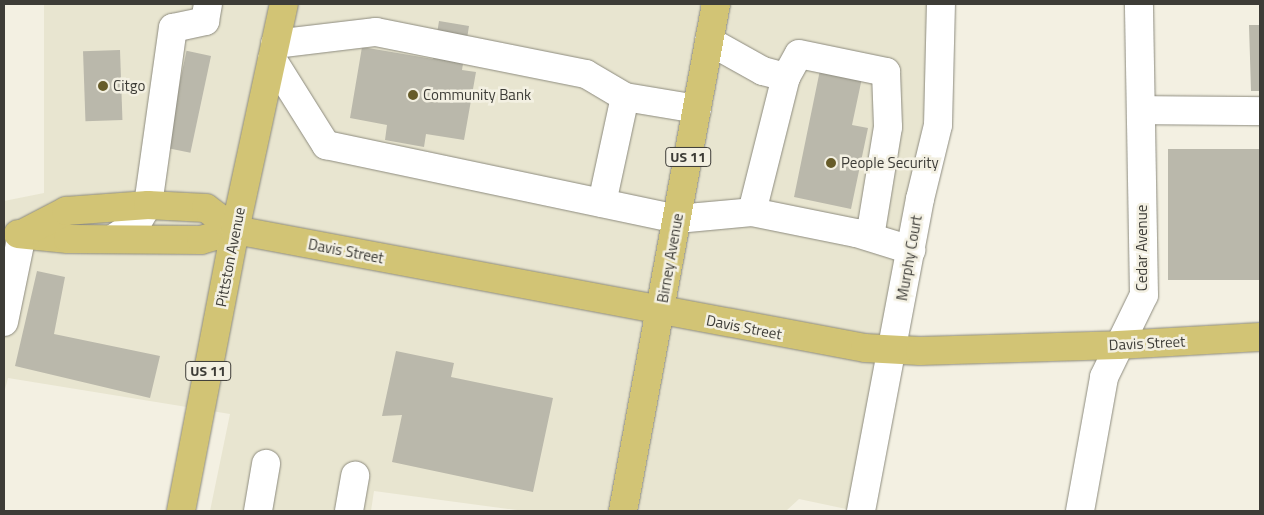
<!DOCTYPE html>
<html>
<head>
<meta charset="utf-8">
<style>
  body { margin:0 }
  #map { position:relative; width:1264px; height:515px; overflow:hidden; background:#f3f0e2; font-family:"Titillium Web",sans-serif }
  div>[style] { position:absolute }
  .built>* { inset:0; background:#e8e5d0 }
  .building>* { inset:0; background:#bab8ab; transform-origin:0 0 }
  .roads { filter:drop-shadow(0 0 1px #8d8b7e) drop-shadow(0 0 1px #8d8b7e) }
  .minor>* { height:28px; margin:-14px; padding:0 14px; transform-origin:14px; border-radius:14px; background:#fff }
  .major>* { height:28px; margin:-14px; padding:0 14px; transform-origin:14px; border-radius:14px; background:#d2c475 }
  .dots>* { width:14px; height:14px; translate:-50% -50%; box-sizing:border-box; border:2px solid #f3f0e2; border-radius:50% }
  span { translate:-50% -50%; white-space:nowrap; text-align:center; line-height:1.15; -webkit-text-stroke:5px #f3f0e2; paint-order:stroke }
  .shield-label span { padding:1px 4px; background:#f3f0e2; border:1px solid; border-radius:4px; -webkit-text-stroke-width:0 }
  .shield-label { font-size:14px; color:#3d3c37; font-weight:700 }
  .poi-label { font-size:15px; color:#3d3c37 }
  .left { translate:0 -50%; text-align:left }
  .street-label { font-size:15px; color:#3d3c37 }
  .frame { position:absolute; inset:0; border:5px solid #3d3c37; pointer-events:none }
</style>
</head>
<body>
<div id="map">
  <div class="built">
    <div style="clip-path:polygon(44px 4px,930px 4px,927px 98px,889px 323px,851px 510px,799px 499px,786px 511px,524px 511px,374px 491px,371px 511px,210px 511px,230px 414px,8px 378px,4px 393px,4px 201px,44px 193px)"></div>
  </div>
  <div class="building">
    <div style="clip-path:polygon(439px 21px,469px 26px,462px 70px,476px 72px,464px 140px,426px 134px,424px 147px,385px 140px,387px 125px,350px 118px,362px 47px,433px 59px)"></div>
    <div style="clip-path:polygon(1249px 25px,1260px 25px,1260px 91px,1251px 91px)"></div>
    <div style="left:120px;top:50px;width:70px;height:37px;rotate:88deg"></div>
    <div style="left:211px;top:56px;width:99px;height:25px;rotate:102deg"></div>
    <div style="clip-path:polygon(820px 70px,862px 78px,852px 125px,868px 128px,851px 209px,794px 197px)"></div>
    <div style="left:1260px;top:149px;width:131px;height:92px;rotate:90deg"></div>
    <div style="clip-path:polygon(37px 271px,65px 277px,54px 334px,160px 356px,150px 398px,15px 366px)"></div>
    <div style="clip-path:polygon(396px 351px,454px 363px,451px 377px,553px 398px,533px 492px,392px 462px,402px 415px,382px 416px)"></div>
  </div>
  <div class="roads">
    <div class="minor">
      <div style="left:709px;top:41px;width:62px;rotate:29.1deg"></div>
      <div style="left:763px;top:71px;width:24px;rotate:15deg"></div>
      <div style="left:275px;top:44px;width:102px;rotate:-6.8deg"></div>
      <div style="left:376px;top:32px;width:214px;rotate:11.3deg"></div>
      <div style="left:586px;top:74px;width:45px;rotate:30.5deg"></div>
      <div style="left:625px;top:97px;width:73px;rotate:9.5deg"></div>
      <div style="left:272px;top:59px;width:102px;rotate:57.9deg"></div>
      <div style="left:326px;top:145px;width:359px;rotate:11.9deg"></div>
      <div style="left:677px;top:219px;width:75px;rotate:-5.3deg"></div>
      <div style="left:752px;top:212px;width:106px;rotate:11.4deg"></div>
      <div style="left:856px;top:233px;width:58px;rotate:17.2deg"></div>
      <div style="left:1141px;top:110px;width:119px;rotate:0.5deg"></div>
      <div style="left:602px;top:203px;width:108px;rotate:-77.8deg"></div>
      <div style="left:752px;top:212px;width:139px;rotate:-75.9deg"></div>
      <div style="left:786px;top:77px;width:26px;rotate:-61deg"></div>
      <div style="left:799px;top:54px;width:89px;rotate:11.7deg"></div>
      <div style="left:886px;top:72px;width:55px;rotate:87.9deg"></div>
      <div style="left:888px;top:127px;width:111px;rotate:99.3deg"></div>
      <div style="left:114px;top:238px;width:27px;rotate:-33deg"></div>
      <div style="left:137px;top:223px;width:21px;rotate:-59deg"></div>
      <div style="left:148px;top:205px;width:179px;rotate:-82deg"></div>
      <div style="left:173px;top:28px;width:33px;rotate:-12deg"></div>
      <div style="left:205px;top:21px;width:17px;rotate:-80deg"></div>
      <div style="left:4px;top:322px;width:90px;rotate:-78.4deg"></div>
      <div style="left:258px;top:511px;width:48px;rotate:-80.3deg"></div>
      <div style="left:349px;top:511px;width:36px;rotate:-80deg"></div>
      <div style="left:861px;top:511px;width:318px;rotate:-79.3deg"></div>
      <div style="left:920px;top:199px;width:76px;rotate:-76.3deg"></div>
      <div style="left:938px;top:125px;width:121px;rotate:-88.6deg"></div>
      <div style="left:1080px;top:511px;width:136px;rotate:-79.8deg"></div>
      <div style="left:1104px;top:377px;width:91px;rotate:-64deg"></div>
      <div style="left:1144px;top:295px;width:291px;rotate:-91deg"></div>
    </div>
    <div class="major">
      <div style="left:18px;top:234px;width:50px;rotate:5.7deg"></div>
      <div style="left:68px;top:239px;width:133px;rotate:0.4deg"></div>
      <div style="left:201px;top:240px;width:35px;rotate:-16deg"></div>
      <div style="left:22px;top:234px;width:50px;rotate:-27.6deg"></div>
      <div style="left:66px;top:211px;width:82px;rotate:-4.2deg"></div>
      <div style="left:148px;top:205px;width:58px;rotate:3deg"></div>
      <div style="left:206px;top:208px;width:36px;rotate:37deg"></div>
      <div style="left:235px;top:230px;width:641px;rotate:10.61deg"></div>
      <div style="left:865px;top:348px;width:55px;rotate:3.1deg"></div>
      <div style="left:920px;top:351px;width:198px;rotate:-1.7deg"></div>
      <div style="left:1118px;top:345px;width:142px;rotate:-3.2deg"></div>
      <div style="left:181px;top:511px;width:286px;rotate:-79.1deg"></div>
      <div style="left:235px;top:230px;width:231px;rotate:-77.8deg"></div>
      <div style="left:623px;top:511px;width:515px;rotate:-79.61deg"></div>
    </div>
  </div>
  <div class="dots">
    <div style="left:103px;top:86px;background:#675c29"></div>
    <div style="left:413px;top:95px;background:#675c29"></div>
    <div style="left:831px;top:163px;background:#675c29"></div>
  </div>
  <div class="shield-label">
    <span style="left:688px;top:157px">US 11</span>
    <span style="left:208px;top:371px">US 11</span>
  </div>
  <div class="poi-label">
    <span class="left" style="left:113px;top:86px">Citgo</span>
    <span class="left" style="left:423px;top:95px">Community Bank</span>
    <span class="left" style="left:841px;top:163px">People Security</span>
  </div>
  <div class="street-label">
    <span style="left:1142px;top:248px;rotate:-90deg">Cedar Avenue</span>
    <span style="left:346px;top:251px;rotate:11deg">Davis Street</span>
    <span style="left:230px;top:257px;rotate:-79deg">Pittston Avenue</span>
    <span style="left:670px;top:258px;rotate:-80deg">Birney Avenue</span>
    <span style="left:909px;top:258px;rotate:-80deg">Murphy Court</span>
    <span style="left:744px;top:327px;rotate:11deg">Davis Street</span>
    <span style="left:1147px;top:343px;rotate:-3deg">Davis Street</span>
  </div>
  <div class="frame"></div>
</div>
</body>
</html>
